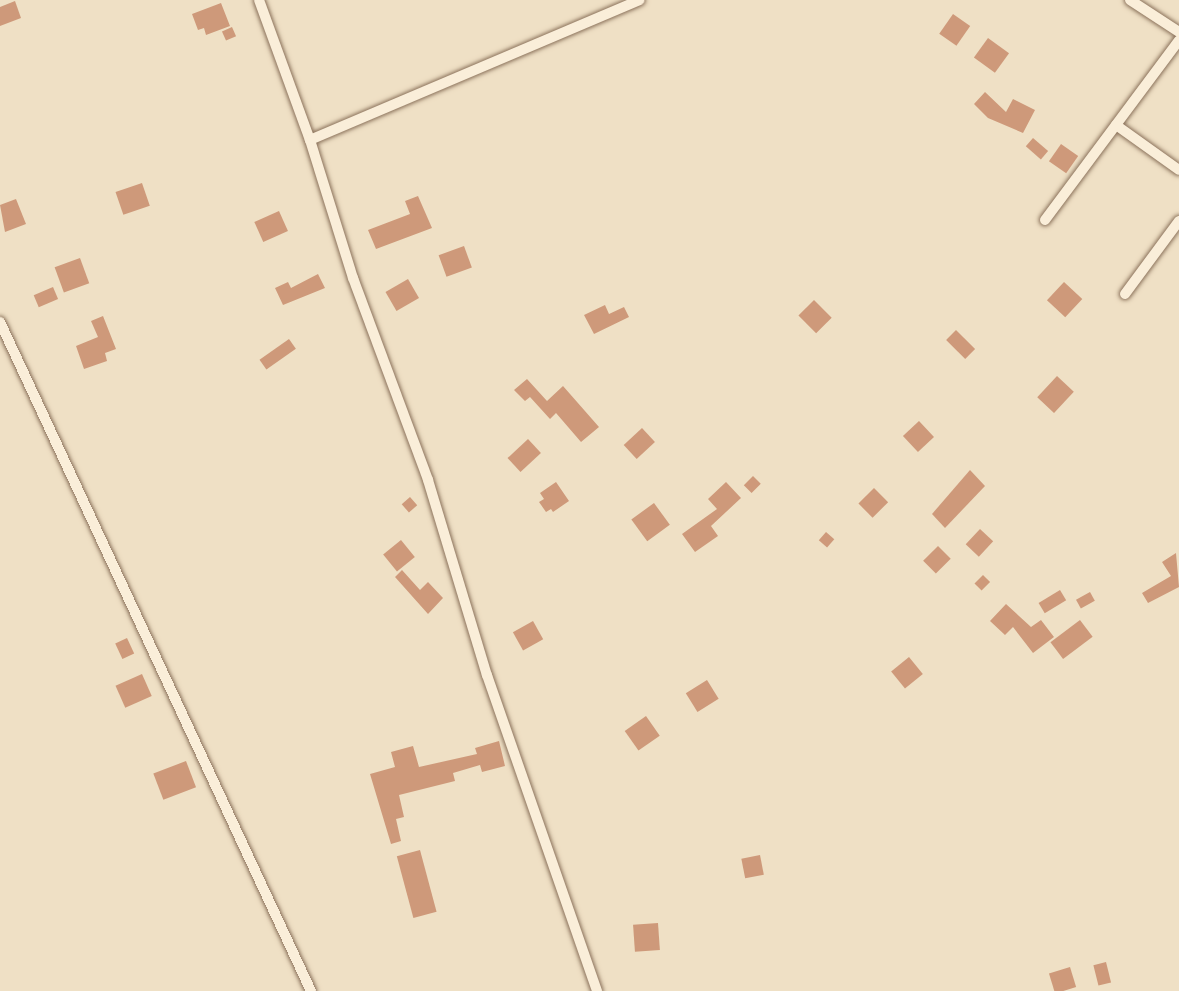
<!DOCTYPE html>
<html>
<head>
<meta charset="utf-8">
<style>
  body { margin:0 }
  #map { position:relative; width:1179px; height:991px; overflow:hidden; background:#efe0c5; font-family:"Libre Baskerville",serif }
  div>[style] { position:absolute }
  .building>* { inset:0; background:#ce997a; transform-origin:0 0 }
  .roads { filter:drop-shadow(0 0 2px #8b725b) drop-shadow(0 0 2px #8b725b) }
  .street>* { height:10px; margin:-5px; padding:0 5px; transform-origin:5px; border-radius:5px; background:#faeed9 }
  span { translate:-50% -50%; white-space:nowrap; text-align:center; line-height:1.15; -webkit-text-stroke:4.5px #f6ebd5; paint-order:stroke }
</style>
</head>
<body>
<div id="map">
  <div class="building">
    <div style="clip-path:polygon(15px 1px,21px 18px,0 26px,0 7px)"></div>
    <div style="clip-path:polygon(221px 3px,230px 26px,206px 35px,204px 28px,198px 30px,192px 14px)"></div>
    <div style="left:953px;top:14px;width:21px;height:24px;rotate:35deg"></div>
    <div style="left:232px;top:27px;width:10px;height:11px;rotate:66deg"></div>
    <div style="left:988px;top:38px;width:26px;height:24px;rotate:36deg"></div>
    <div style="clip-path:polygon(985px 92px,1006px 112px,1013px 99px,1035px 110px,1023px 133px,988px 118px,974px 104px)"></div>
    <div style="left:1033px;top:138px;width:20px;height:11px;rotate:41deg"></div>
    <div style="left:1061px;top:144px;width:21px;height:21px;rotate:35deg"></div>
    <div style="left:142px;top:183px;width:24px;height:28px;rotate:71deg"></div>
    <div style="clip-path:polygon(418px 196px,432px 228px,376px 249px,368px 230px,410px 214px,405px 201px)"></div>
    <div style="clip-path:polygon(16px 199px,26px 224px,5px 232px,0 205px)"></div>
    <div style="left:279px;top:211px;width:22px;height:27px;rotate:66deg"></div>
    <div style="left:464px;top:246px;width:23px;height:27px;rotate:70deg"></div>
    <div style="left:80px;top:258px;width:27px;height:27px;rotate:70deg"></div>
    <div style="clip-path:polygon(318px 274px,325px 288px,283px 305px,275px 288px,288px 282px,291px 288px)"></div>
    <div style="left:408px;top:279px;width:22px;height:26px;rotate:60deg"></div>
    <div style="left:1064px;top:282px;width:25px;height:25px;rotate:43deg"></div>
    <div style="left:53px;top:287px;width:13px;height:21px;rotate:67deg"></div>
    <div style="left:814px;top:300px;width:25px;height:22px;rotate:45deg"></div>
    <div style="clip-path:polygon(605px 305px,609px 314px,624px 307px,629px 317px,594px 334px,584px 315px)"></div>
    <div style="clip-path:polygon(103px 316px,116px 349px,105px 353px,107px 361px,84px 369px,76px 346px,98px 337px,91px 321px)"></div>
    <div style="left:956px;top:330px;width:27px;height:14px;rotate:45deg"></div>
    <div style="left:289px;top:339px;width:12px;height:36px;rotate:55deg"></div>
    <div style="left:1057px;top:376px;width:23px;height:29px;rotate:43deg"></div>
    <div style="clip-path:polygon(527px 379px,547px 401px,563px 386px,599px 427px,581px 442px,556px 413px,550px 419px,530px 397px,525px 401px,514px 390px)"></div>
    <div style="left:919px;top:421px;width:22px;height:22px;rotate:47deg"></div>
    <div style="left:642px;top:428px;width:19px;height:25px;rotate:47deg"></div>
    <div style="left:528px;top:439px;width:19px;height:28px;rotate:47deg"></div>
    <div style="clip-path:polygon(970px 470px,985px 486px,945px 528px,932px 514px)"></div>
    <div style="left:753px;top:476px;width:11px;height:13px;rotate:45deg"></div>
    <div style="clip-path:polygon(556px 482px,569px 501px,553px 512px,551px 509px,546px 512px,539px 502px,544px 499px,540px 493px)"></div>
    <div style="clip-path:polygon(726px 482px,741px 498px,711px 526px,718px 536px,695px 552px,682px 534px,717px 509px,708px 499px)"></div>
    <div style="left:874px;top:488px;width:20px;height:22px;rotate:45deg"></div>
    <div style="left:410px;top:497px;width:11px;height:11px;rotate:49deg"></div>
    <div style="left:654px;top:503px;width:27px;height:28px;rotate:54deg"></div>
    <div style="left:980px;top:529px;width:18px;height:21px;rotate:43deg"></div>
    <div style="left:826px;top:532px;width:11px;height:11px;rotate:41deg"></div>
    <div style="left:401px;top:540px;width:22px;height:23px;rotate:51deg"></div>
    <div style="left:938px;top:546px;width:18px;height:21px;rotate:45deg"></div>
    <div style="clip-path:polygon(1176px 553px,1179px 587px,1148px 603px,1142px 593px,1171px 576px,1162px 562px)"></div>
    <div style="clip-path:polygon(402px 570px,420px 590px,428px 582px,443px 598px,428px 614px,395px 577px)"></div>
    <div style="left:983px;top:575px;width:10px;height:12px;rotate:45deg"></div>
    <div style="left:1060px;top:590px;width:12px;height:25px;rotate:59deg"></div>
    <div style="left:1090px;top:592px;width:10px;height:16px;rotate:61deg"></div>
    <div style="clip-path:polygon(1006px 604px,1031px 627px,1041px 620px,1054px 637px,1033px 653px,1013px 627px,1005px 635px,990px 621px)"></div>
    <div style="left:1080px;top:620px;width:21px;height:37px;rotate:53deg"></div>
    <div style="left:533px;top:621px;width:21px;height:23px;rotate:61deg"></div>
    <div style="left:127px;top:638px;width:17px;height:13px;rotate:65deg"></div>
    <div style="left:909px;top:657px;width:22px;height:23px;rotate:51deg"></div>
    <div style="left:142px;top:674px;width:24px;height:29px;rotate:66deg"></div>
    <div style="left:707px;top:680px;width:22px;height:25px;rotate:58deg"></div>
    <div style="left:646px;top:716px;width:24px;height:26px;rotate:55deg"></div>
    <div style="clip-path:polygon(499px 741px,505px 766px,482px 772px,480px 765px,453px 773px,455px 781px,399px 795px,404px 817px,396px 819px,401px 841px,391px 844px,370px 774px,395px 767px,391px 752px,413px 746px,419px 767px,477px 754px,475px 748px)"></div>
    <div style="left:186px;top:761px;width:28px;height:35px;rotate:69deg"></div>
    <div style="left:420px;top:850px;width:64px;height:24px;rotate:75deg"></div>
    <div style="left:760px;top:855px;width:20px;height:19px;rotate:79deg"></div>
    <div style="left:658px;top:923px;width:27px;height:25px;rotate:86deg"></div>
    <div style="left:1106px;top:962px;width:21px;height:13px;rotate:76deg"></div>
    <div style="left:1070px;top:967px;width:21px;height:22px;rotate:73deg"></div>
  </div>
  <div class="roads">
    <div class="street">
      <div style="left:259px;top:0;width:149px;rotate:70deg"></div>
      <div style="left:310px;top:140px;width:145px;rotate:72.7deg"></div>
      <div style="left:353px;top:278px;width:215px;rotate:69.6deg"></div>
      <div style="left:428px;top:480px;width:204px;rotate:73.2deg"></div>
      <div style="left:487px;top:675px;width:335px;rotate:70.8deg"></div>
      <div style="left:1130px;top:0;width:59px;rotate:33.1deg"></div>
      <div style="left:1116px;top:125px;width:77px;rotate:35.5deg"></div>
      <div style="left:310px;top:140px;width:358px;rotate:-23deg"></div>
      <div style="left:1045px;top:220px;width:224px;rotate:-53.3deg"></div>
      <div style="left:1125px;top:294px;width:91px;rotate:-53.5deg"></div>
      <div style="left:0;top:322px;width:738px;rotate:65.07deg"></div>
    </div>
  </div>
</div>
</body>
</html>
